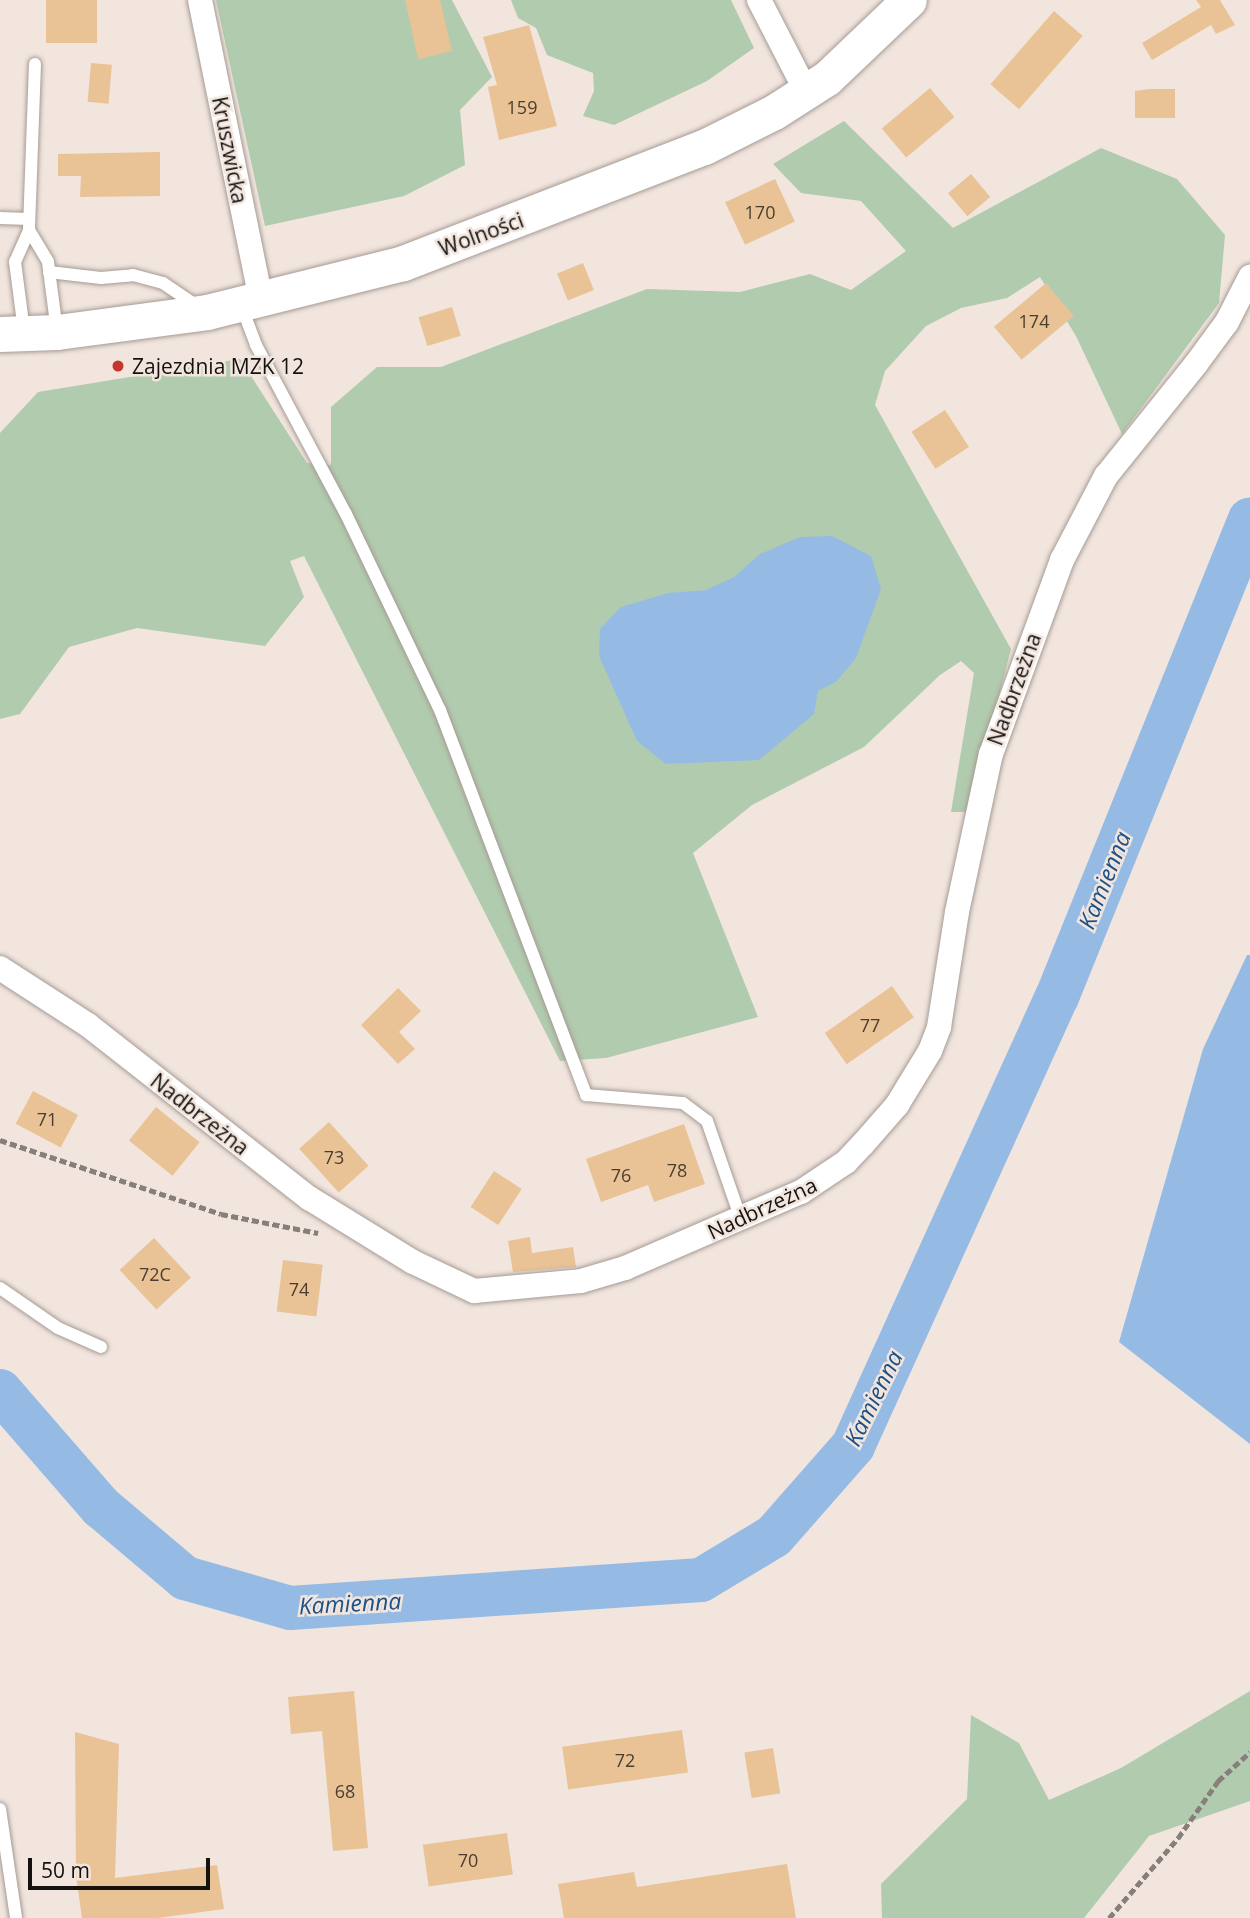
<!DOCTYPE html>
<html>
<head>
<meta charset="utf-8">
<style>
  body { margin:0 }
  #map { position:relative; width:1250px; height:1918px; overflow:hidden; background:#f1e5de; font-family:"Open Sans",sans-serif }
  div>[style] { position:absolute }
  .green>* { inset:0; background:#b1cbae }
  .water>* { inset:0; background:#95bbe5 }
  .river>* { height:44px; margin:-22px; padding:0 22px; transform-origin:22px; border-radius:22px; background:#95bbe5 }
  .building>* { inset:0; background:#e9c396; transform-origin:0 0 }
  .path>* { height:4.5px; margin-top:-2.25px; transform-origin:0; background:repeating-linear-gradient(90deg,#877f7a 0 7px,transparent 0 10.5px) }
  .roads { filter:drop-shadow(0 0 2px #a69b94) drop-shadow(0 0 2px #a69b94) }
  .lane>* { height:12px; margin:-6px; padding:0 6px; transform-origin:6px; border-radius:6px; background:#fff }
  .street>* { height:24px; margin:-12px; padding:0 12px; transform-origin:12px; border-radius:12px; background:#fff }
  .secondary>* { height:35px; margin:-17.5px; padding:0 17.5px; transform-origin:17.5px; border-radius:17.5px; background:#fff }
  .dots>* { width:19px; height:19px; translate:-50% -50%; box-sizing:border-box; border:4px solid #f1e5de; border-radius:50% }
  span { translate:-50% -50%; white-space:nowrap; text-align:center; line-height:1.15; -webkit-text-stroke:5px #f1e5de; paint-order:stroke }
  .number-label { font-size:18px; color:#4a3e31 }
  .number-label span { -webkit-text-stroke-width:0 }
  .street-label { font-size:21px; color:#15110f }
  .poi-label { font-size:21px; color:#15110f }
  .left { translate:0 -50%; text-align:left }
  .water-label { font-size:23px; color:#1c5186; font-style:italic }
  .scale { position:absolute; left:28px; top:1858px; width:182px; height:32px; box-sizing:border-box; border:4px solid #15110f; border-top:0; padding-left:9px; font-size:21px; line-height:24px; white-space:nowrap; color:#15110f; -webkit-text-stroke:5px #f1e5de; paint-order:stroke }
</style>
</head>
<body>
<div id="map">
  <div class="green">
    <div style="clip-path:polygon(216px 0,452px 0,492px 77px,460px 110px,465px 165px,404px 196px,265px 226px)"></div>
    <div style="clip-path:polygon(511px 0,731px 0,754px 48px,707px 81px,614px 125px,583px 116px,594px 91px,593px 73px,547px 55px,536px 28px,518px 18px)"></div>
    <div style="clip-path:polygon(844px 121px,953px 228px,1101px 148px,1177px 179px,1225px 235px,1219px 303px,1122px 434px,1076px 336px,1040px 277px,1007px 298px,961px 308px,926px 326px,885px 371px,875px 405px,1011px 649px,969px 812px,951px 812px,974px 673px,961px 661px,940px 675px,864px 747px,752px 805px,693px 853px,758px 1017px,606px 1058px,560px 1061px,304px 556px,290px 561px,304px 597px,265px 646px,137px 628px,69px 647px,20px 714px,0 719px,0 433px,38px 392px,240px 359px,307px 463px,331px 465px,331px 407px,377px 367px,441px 367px,647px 289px,740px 292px,810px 274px,851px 290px,906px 251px,861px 201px,801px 193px,773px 164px)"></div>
    <div style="clip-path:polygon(1250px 1691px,1250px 1801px,1149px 1836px,1084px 1918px,882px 1918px,881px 1884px,967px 1799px,971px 1715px,1019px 1743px,1049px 1800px,1121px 1768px)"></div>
  </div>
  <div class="water">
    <div style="clip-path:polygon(832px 536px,871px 556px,881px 589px,856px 658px,836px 682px,818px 691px,814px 714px,759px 760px,666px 764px,637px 741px,599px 656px,600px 629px,621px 607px,668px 593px,706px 590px,734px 577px,760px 554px,800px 537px)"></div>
    <div style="clip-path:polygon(1247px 955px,1250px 955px,1250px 1444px,1119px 1342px,1203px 1049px)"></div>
  </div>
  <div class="river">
    <div style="left:0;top:1391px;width:154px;rotate:49deg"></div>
    <div style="left:101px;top:1507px;width:110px;rotate:40.2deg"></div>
    <div style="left:185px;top:1578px;width:109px;rotate:15.9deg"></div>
    <div style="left:290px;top:1608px;width:412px;rotate:-3.9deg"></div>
    <div style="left:701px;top:1580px;width:85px;rotate:-31.1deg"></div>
    <div style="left:774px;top:1536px;width:120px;rotate:-48.7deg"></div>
    <div style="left:853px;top:1446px;width:493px;rotate:-65.6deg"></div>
    <div style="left:1057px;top:997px;width:515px;rotate:-68.01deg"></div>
  </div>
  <div class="building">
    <div style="left:46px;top:0;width:51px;height:43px"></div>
    <div style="clip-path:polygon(405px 0,440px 0,452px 51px,418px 59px)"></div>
    <div style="clip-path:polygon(1196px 0,1220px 0,1235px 25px,1216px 34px,1211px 25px,1152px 60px,1142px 43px,1201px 7px)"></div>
    <div style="left:1054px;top:11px;width:38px;height:97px;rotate:41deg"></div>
    <div style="clip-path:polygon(529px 25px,557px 126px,499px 140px,488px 87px,497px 85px,483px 37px)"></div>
    <div style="left:91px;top:63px;width:21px;height:39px;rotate:5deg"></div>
    <div style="left:930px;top:88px;width:38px;height:63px;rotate:50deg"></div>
    <div style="clip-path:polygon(1149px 89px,1175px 89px,1175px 118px,1135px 118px,1135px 91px)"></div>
    <div style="clip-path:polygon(160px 152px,160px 196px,80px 197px,81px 176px,58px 176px,58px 154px)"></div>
    <div style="left:971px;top:174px;width:30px;height:30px;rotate:50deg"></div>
    <div style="left:775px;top:179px;width:47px;height:55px;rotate:65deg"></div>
    <div style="left:583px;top:263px;width:29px;height:28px;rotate:68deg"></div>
    <div style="left:1046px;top:283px;width:43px;height:68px;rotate:50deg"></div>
    <div style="left:452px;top:307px;width:30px;height:35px;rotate:73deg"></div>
    <div style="left:945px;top:410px;width:44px;height:40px;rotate:57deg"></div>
    <div style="left:892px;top:986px;width:38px;height:82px;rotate:55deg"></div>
    <div style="clip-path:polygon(398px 988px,421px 1011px,399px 1032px,415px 1049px,398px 1064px,361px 1025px)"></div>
    <div style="left:33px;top:1091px;width:51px;height:37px;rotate:28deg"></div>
    <div style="left:156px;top:1107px;width:56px;height:43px;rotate:39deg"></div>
    <div style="left:329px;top:1122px;width:59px;height:40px;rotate:48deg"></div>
    <div style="clip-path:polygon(684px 1124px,705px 1184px,654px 1202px,648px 1185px,601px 1202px,586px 1159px)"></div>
    <div style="left:494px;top:1171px;width:33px;height:43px;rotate:33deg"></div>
    <div style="clip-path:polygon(530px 1237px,532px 1253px,573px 1247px,576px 1267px,513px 1272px,508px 1241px)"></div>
    <div style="left:154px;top:1238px;width:54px;height:47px;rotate:47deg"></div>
    <div style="left:283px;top:1260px;width:40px;height:52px;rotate:7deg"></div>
    <div style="clip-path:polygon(354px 1691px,368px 1848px,333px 1851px,322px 1731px,291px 1734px,288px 1697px)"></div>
    <div style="left:682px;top:1730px;width:43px;height:121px;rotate:82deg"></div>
    <div style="clip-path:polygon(75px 1732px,119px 1744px,115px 1878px,217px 1865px,224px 1909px,158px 1918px,82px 1918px,76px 1876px)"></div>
    <div style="left:773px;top:1748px;width:46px;height:29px;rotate:81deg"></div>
    <div style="left:507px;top:1833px;width:42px;height:85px;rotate:82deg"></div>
    <div style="clip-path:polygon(787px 1864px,796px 1918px,564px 1918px,558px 1884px,634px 1872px,637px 1887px)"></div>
  </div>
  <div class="path">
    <div style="left:0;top:1140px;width:233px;rotate:18.5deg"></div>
    <div style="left:221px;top:1214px;width:99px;rotate:11.1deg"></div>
    <div style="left:1109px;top:1918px;width:106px;rotate:-49.2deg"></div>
    <div style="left:1178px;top:1838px;width:70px;rotate:-54.9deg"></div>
    <div style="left:1218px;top:1781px;width:43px;rotate:-42.2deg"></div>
  </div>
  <div class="roads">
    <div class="lane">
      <div style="left:35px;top:64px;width:166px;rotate:92.1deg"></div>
      <div style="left:29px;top:230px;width:37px;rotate:59deg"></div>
      <div style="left:48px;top:262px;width:70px;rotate:82.6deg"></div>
      <div style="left:0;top:218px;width:29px;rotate:2deg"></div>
      <div style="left:49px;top:272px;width:52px;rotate:6.6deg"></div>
      <div style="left:101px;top:278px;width:32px;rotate:-5deg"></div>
      <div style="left:133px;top:275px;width:31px;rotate:15deg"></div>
      <div style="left:163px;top:283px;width:41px;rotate:34.1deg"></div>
      <div style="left:241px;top:305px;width:43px;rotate:69.4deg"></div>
      <div style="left:256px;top:345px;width:191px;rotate:62deg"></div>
      <div style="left:346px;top:514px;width:217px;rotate:64.4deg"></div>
      <div style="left:440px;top:710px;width:412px;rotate:69.2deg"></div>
      <div style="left:586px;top:1095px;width:97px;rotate:4.7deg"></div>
      <div style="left:683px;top:1103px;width:30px;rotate:37deg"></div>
      <div style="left:707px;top:1121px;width:104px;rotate:70.9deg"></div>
      <div style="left:24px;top:331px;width:70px;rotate:-97.4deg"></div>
      <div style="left:15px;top:262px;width:35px;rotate:-66deg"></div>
      <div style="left:0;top:1288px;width:70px;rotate:34.6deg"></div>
      <div style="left:58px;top:1328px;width:47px;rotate:23.8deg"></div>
      <div style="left:0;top:1809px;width:110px;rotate:81.6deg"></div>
    </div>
    <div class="street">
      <div style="left:200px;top:0;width:306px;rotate:78.5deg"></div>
      <div style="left:759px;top:0;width:105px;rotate:62.7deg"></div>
      <div style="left:0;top:968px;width:105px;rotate:32.9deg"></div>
      <div style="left:88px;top:1025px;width:281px;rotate:38.1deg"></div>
      <div style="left:309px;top:1198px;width:122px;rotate:31.6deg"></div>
      <div style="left:413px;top:1262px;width:68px;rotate:25.4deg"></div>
      <div style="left:474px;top:1291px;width:107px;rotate:-5.3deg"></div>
      <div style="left:581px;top:1281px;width:46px;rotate:-16.5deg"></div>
      <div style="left:625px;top:1268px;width:192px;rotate:-23.4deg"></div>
      <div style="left:801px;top:1192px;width:54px;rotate:-33.7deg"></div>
      <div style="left:846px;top:1162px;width:25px;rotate:-47deg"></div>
      <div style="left:863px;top:1144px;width:52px;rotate:-48.9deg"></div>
      <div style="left:897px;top:1105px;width:63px;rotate:-58.6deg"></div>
      <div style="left:930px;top:1051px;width:26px;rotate:-69deg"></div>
      <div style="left:939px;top:1027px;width:116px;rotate:-81.1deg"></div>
      <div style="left:957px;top:912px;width:162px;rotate:-77.9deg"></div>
      <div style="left:991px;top:754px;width:207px;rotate:-69.9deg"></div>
      <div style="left:1062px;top:560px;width:95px;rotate:-62.4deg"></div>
      <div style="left:1106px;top:476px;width:144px;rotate:-51.2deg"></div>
      <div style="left:1196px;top:364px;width:52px;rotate:-53.6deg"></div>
      <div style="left:1227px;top:322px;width:51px;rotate:-62.9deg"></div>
    </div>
    <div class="secondary">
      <div style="left:0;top:334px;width:57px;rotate:-2deg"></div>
      <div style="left:57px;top:332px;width:151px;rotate:-7.6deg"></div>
      <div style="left:207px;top:312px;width:202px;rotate:-14deg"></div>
      <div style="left:403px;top:263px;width:323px;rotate:-21.1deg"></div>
      <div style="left:704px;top:147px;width:78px;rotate:-26.6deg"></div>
      <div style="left:774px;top:112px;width:63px;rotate:-32.7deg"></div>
      <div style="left:827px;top:78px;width:113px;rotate:-43.6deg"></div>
    </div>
  </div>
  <div class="dots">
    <div style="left:118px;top:366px;background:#c3362e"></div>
  </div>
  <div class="number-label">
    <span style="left:522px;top:107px">159</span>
    <span style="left:760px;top:212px">170</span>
    <span style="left:1034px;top:321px">174</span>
    <span style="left:870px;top:1025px">77</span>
    <span style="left:47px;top:1119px">71</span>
    <span style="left:334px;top:1157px">73</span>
    <span style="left:677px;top:1170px">78</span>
    <span style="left:621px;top:1175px">76</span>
    <span style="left:155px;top:1274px">72C</span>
    <span style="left:299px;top:1289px">74</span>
    <span style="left:625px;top:1760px">72</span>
    <span style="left:345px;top:1791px">68</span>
    <span style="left:468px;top:1860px">70</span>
  </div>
  <div class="street-label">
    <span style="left:230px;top:150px;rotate:79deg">Kruszwicka</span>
    <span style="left:481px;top:234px;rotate:-20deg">Wolności</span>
    <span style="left:1014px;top:689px;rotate:-70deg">Nadbrzeżna</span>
    <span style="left:200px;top:1114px;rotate:38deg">Nadbrzeżna</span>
    <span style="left:762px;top:1208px;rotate:-25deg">Nadbrzeżna</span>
  </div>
  <div class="poi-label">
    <span class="left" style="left:132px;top:366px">Zajezdnia MZK 12</span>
  </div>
  <div class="water-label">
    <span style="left:1104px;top:880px;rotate:-68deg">Kamienna</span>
    <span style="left:873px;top:1398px;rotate:-64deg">Kamienna</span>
    <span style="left:350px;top:1603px;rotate:-3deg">Kamienna</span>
  </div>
  <div class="scale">50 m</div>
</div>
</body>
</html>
